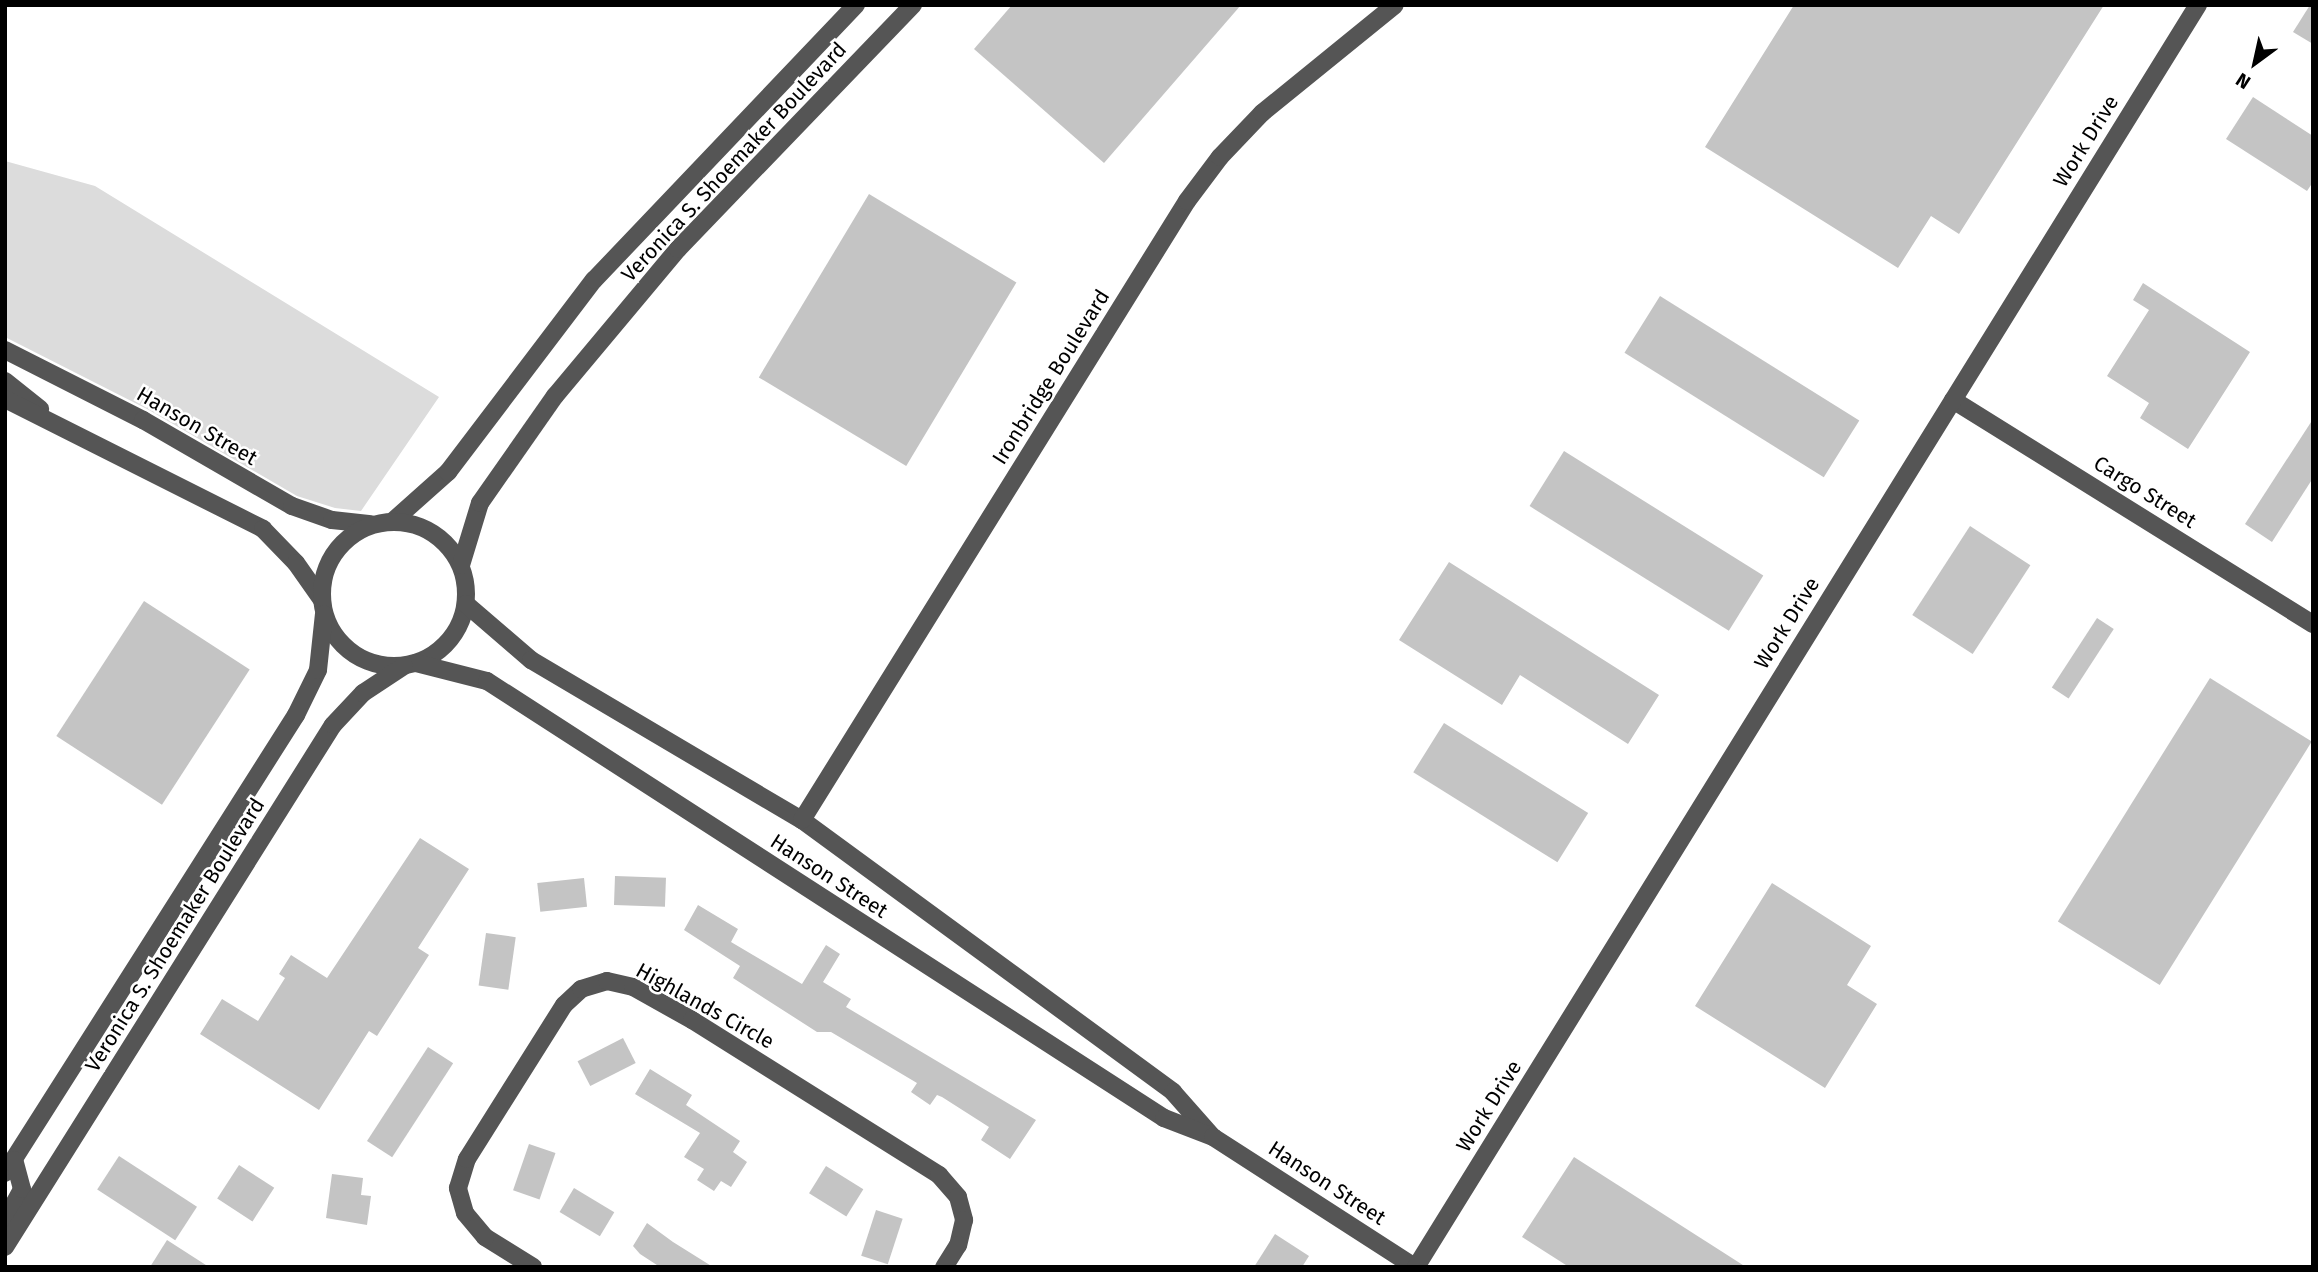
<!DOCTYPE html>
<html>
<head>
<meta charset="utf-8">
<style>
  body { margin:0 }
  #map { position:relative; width:2318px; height:1272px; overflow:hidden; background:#fff; font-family:"Fira Sans",sans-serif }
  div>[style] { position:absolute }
  .green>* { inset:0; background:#dcdcdc }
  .building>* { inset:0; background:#c4c4c4; transform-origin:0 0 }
  .minor>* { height:18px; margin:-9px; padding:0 9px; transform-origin:9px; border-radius:9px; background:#555 }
  .minor>.ring { margin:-9px; padding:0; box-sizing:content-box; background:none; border:18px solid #555; border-radius:50% }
  span { translate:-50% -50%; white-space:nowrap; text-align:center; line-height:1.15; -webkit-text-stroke:5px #fff; paint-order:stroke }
  .street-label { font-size:21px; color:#000 }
  .frame { position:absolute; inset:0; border:7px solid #000; pointer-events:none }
  .north { position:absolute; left:2220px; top:28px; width:70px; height:70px; -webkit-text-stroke:5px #fff; paint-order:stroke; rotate:213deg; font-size:19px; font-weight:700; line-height:28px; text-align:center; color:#000 }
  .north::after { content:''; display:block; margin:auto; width:24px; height:32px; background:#000; clip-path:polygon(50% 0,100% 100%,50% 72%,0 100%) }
</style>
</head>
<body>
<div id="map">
  <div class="green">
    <div style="clip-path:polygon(5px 161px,95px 186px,439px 397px,361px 511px,335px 508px,297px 496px,149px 410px,5px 337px)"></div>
  </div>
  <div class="building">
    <div style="clip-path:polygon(1012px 5px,1241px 5px,1104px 163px,974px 49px)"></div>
    <div style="clip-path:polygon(1794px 5px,2104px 5px,1959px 234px,1931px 216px,1898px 268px,1705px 147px)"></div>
    <div style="clip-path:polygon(2310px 5px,2313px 5px,2313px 44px,2293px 32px)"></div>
    <div style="clip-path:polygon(2253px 97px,2313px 136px,2313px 182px,2307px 191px,2226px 139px)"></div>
    <div style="left:869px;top:194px;width:172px;height:214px;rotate:31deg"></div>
    <div style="clip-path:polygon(2143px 283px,2250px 352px,2188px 449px,2140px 418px,2149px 403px,2107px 376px,2149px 310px,2133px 300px)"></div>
    <div style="left:1660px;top:296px;width:235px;height:67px;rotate:32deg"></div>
    <div style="clip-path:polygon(2313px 419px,2313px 478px,2272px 542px,2245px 524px)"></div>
    <div style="left:1564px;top:451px;width:235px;height:65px;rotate:32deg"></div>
    <div style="left:1970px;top:526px;width:72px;height:106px;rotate:33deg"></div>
    <div style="clip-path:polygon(1449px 562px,1659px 695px,1628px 744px,1520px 675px,1502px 705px,1399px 640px)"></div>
    <div style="left:144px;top:601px;width:126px;height:161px;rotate:33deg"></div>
    <div style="left:2097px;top:618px;width:20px;height:83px;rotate:33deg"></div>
    <div style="left:2210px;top:678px;width:120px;height:287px;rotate:32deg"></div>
    <div style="left:1444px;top:723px;width:170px;height:58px;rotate:32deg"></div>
    <div style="clip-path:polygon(420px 838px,469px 869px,418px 948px,429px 955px,377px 1036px,369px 1031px,319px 1110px,200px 1034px,222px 999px,258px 1021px,285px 978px,279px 974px,291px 955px,327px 978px)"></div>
    <div style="left:615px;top:876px;width:51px;height:29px;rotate:2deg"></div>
    <div style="left:584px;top:878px;width:29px;height:47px;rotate:84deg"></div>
    <div style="clip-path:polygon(1772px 883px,1871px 946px,1847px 985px,1877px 1004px,1825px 1088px,1695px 1006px)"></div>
    <div style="clip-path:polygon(698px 905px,738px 929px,731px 942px,802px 984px,826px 945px,840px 954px,823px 982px,851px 999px,846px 1007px,1036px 1120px,1010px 1159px,981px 1140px,989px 1127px,942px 1097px,937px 1095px,930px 1105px,911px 1092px,917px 1083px,831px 1032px,817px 1032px,733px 978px,740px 966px,684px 930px)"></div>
    <div style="left:486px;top:933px;width:30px;height:53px;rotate:8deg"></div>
    <div style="left:623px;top:1038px;width:28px;height:51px;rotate:63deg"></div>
    <div style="left:428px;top:1047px;width:30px;height:112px;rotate:33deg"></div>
    <div style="clip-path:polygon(650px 1069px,692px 1095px,686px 1105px,740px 1141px,733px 1152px,747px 1162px,731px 1187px,721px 1181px,714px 1191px,697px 1180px,704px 1169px,684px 1157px,700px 1133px,635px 1094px)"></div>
    <div style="left:529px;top:1144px;width:28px;height:49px;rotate:19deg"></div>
    <div style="left:119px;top:1156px;width:93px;height:40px;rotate:33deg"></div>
    <div style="clip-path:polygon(1574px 1157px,1746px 1267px,1569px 1267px,1522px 1237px)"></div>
    <div style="left:239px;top:1165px;width:42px;height:40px;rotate:33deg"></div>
    <div style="left:826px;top:1166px;width:44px;height:32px;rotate:32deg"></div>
    <div style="clip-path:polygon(332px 1174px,363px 1178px,361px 1195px,371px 1196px,367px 1225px,326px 1218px)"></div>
    <div style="left:574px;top:1188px;width:47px;height:28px;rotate:31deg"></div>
    <div style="left:876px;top:1210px;width:28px;height:48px;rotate:18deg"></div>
    <div style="clip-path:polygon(647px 1223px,673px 1242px,713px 1267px,660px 1267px,640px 1254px,633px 1246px)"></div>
    <div style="clip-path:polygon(1275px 1234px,1309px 1256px,1302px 1267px,1254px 1267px)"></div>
    <div style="clip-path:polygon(167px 1240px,209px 1267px,150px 1267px)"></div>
  </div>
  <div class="minor">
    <div style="left:5px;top:350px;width:155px;rotate:26.9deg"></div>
    <div style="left:143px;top:420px;width:172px;rotate:30deg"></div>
    <div style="left:292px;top:506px;width:42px;rotate:19.3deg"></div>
    <div style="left:332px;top:520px;width:39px;rotate:6deg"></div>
    <div style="left:5px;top:381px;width:45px;rotate:38.7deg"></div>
    <div style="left:5px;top:399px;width:289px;rotate:26.7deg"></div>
    <div style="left:263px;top:529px;width:47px;rotate:45.9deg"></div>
    <div style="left:296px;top:563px;width:45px;rotate:54.9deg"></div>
    <div style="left:1953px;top:400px;width:424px;rotate:31.9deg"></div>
    <div style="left:393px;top:521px;width:74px;rotate:-41.7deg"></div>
    <div style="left:448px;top:472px;width:241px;rotate:-52.8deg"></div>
    <div style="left:594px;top:280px;width:380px;rotate:-46.4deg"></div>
    <div class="ring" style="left:322px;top:522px;width:126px;height:126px"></div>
    <div style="left:461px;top:565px;width:65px;rotate:-73deg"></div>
    <div style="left:480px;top:503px;width:131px;rotate:-55deg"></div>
    <div style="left:555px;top:396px;width:192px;rotate:-50.1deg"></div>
    <div style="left:678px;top:249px;width:339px;rotate:-46.1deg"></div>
    <div style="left:466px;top:604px;width:86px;rotate:40.7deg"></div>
    <div style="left:531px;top:660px;width:315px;rotate:30.6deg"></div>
    <div style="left:802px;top:820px;width:460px;rotate:36.2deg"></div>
    <div style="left:1173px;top:1092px;width:57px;rotate:48.5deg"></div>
    <div style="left:416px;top:663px;width:73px;rotate:14.2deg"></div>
    <div style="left:487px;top:681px;width:806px;rotate:32.84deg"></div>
    <div style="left:1164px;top:1118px;width:53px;rotate:21.2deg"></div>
    <div style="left:1213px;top:1137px;width:240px;rotate:32.8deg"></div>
    <div style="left:802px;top:820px;width:729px;rotate:-58.12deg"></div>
    <div style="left:1187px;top:201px;width:55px;rotate:-53.1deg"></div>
    <div style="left:1220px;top:157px;width:61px;rotate:-46.3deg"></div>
    <div style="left:1262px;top:113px;width:171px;rotate:-39.1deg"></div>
    <div style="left:5px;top:1173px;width:543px;rotate:-57.57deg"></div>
    <div style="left:296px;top:715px;width:50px;rotate:-63.9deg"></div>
    <div style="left:318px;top:670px;width:56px;rotate:-83.9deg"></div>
    <div style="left:5px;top:1220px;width:35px;rotate:-61deg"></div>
    <div style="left:22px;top:1189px;width:30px;rotate:-105deg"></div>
    <div style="left:5px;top:1247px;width:616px;rotate:-57.86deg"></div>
    <div style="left:333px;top:725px;width:44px;rotate:-46.8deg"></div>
    <div style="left:363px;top:693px;width:49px;rotate:-33.4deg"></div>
    <div style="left:533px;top:1267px;width:57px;rotate:-148deg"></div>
    <div style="left:485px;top:1237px;width:31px;rotate:-130deg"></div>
    <div style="left:465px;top:1213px;width:26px;rotate:-106deg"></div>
    <div style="left:458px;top:1188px;width:30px;rotate:-73deg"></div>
    <div style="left:467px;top:1159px;width:182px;rotate:-57.8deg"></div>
    <div style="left:564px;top:1005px;width:23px;rotate:-43deg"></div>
    <div style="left:581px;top:989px;width:27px;rotate:-17deg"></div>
    <div style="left:607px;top:981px;width:27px;rotate:13deg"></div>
    <div style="left:633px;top:987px;width:68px;rotate:29.2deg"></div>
    <div style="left:692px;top:1020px;width:292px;rotate:32.1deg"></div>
    <div style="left:939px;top:1175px;width:29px;rotate:49deg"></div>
    <div style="left:958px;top:1197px;width:24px;rotate:75deg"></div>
    <div style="left:964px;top:1220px;width:26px;rotate:103deg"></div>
    <div style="left:958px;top:1245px;width:26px;rotate:122deg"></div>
    <div style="left:1416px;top:1267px;width:1485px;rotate:-58.22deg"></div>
  </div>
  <div class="street-label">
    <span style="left:2086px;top:141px;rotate:-58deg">Work Drive</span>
    <span style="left:734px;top:162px;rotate:-47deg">Veronica S. Shoemaker Boulevard</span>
    <span style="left:1051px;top:377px;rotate:-58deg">Ironbridge Boulevard</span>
    <span style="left:197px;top:426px;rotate:30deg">Hanson Street</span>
    <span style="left:2145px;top:492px;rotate:32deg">Cargo Street</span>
    <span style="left:1787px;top:623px;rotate:-58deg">Work Drive</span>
    <span style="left:829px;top:876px;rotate:33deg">Hanson Street</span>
    <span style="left:175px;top:935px;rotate:-58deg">Veronica S. Shoemaker Boulevard</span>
    <span style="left:705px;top:1006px;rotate:29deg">Highlands Circle</span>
    <span style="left:1489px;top:1106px;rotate:-58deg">Work Drive</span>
    <span style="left:1327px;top:1183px;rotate:33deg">Hanson Street</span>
  </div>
  <div class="frame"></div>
  <div class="north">N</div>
</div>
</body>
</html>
